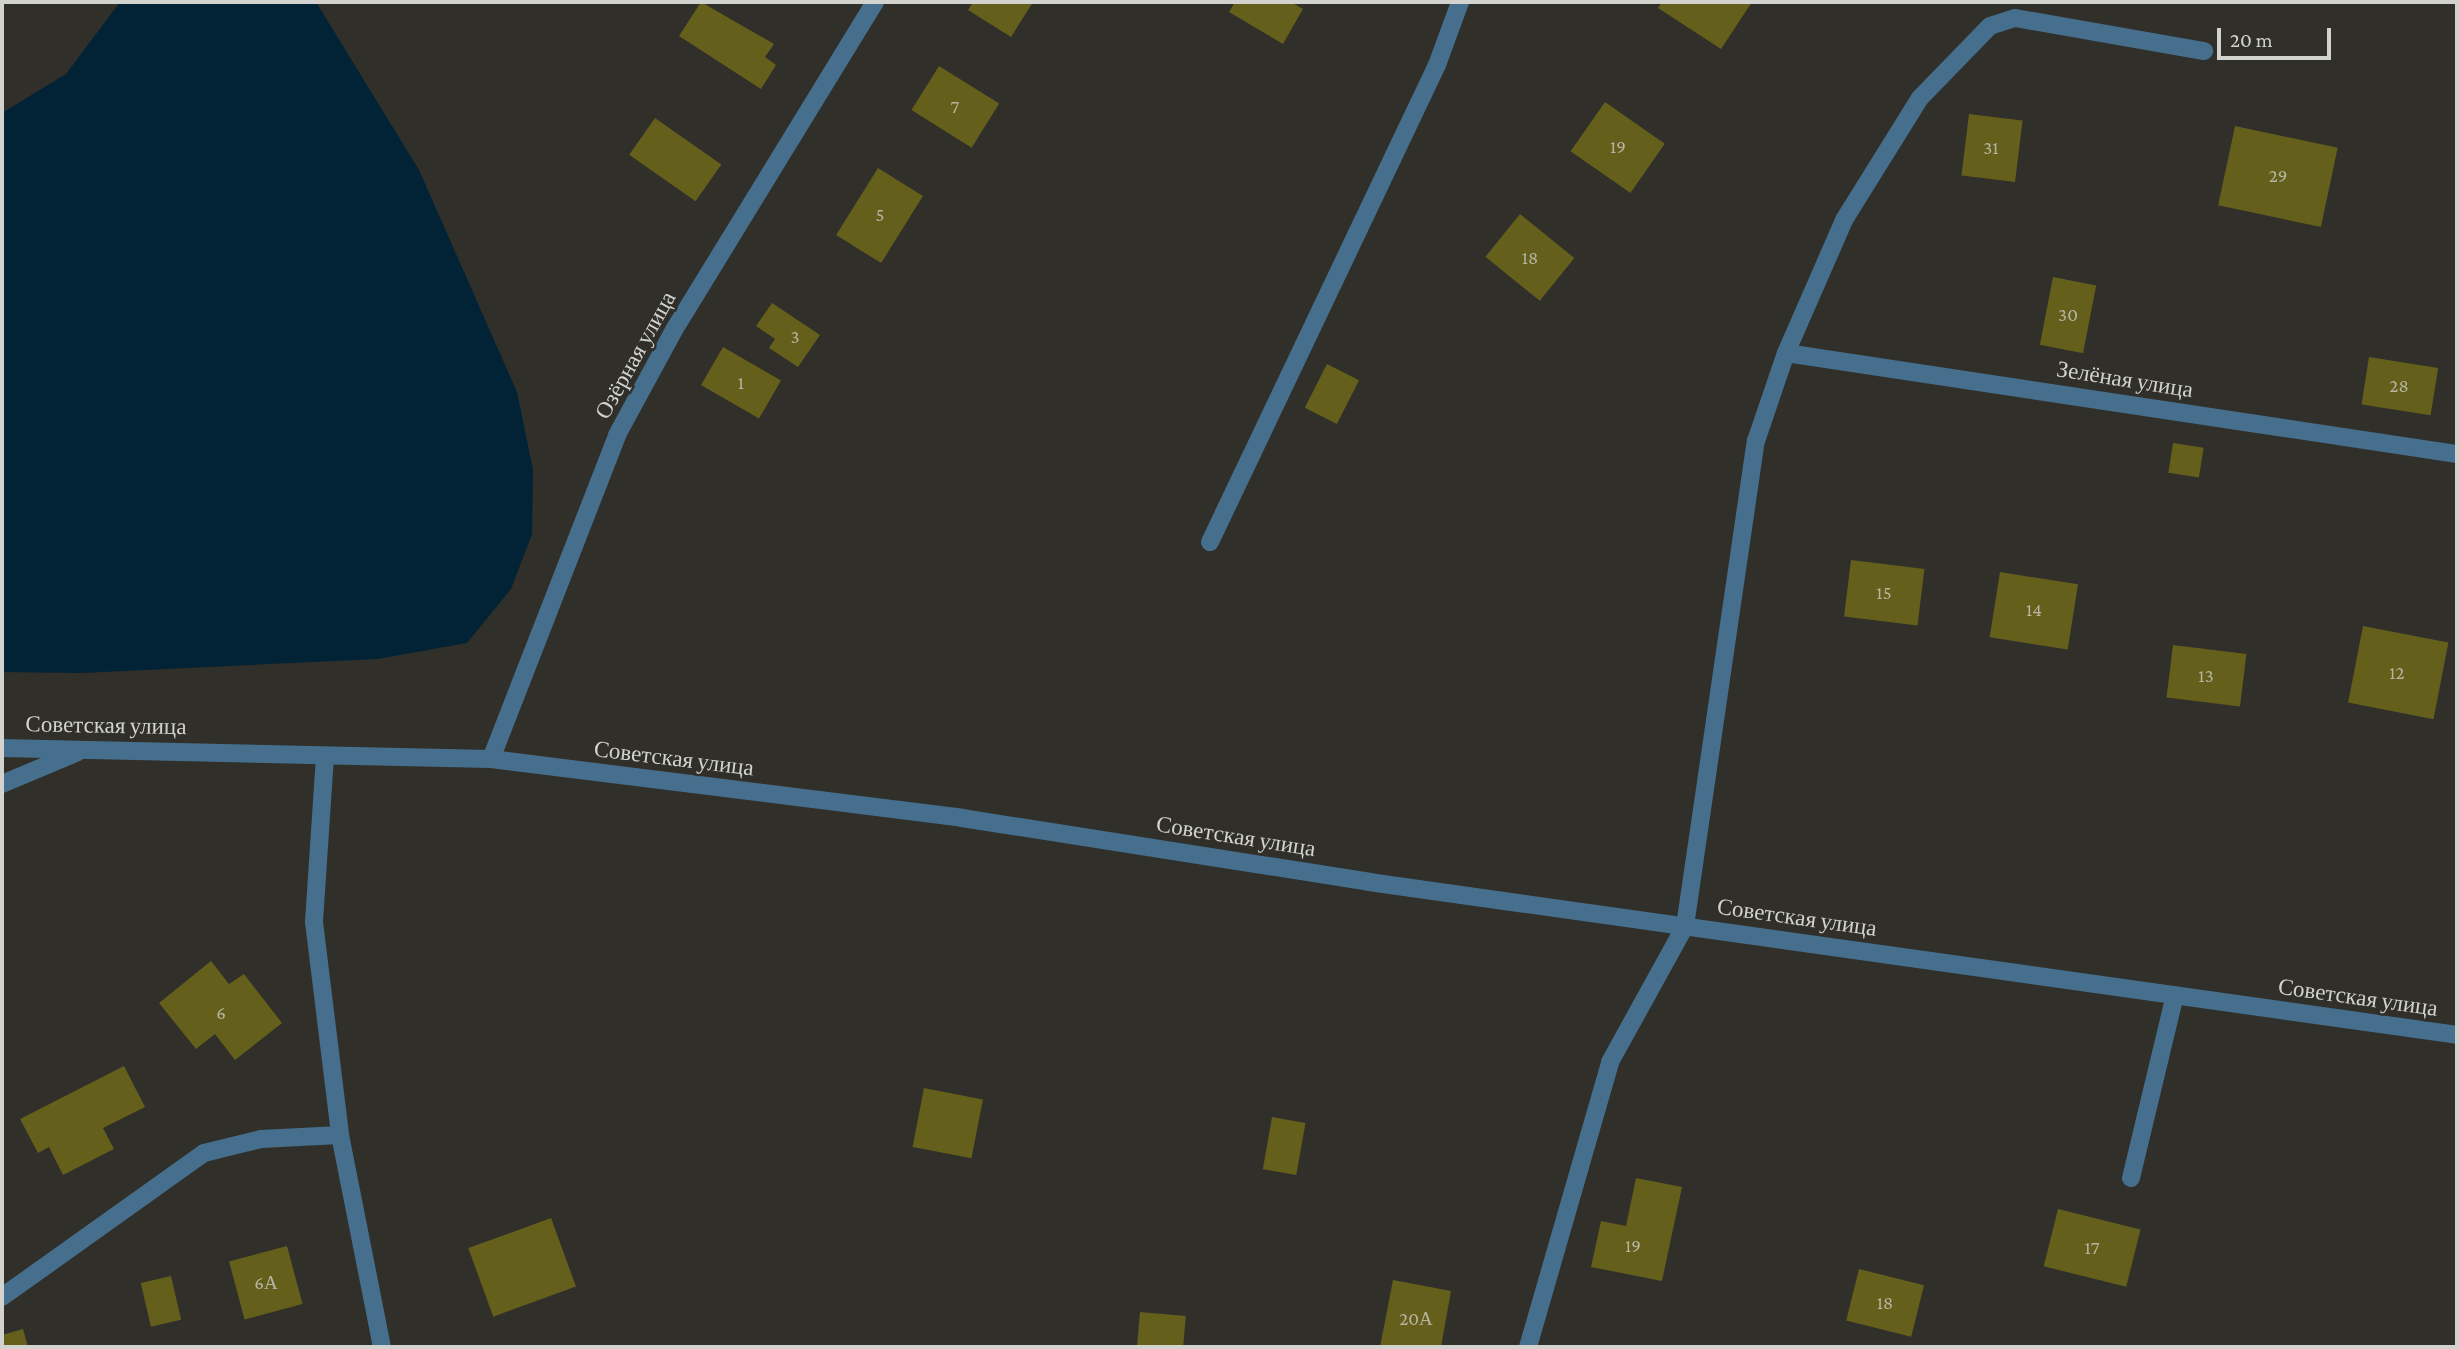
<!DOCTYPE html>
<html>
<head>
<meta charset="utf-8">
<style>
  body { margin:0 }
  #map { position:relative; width:2459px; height:1349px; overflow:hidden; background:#302f2a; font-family:"Crimson Pro",serif }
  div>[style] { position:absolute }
  .water>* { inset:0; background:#022235 }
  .building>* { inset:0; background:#645f1b; transform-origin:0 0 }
  .minor>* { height:18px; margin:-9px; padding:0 9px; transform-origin:9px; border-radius:9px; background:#456f8c }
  span { translate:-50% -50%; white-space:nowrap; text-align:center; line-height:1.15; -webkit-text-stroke:5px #302f2a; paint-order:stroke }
  .number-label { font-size:19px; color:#b6b5a2 }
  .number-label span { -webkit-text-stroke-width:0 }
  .street-label { font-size:23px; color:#d2d2cf }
  .frame { position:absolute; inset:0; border:4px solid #d2d2cf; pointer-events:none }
  .scale { position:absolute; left:2217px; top:28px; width:114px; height:32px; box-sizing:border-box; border:4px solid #d2d2cf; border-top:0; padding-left:9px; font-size:21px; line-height:24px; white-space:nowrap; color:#d2d2cf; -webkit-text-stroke:5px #302f2a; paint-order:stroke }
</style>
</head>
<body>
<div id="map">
  <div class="water">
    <div style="clip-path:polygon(120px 2px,316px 2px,419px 170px,517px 392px,533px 470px,532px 534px,511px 589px,467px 643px,377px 659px,82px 673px,2px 672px,2px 113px,66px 74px)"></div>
  </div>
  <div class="building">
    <div style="clip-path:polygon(701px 2px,774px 44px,765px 57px,776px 65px,761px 89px,679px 36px)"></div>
    <div style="clip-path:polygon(973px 2px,1033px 2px,1011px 37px,968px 10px)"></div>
    <div style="clip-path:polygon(1235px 2px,1291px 2px,1303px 9px,1283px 44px,1229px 12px)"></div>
    <div style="clip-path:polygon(1662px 2px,1752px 2px,1721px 49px,1658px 8px)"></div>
    <div style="left:939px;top:66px;width:71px;height:52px;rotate:32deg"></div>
    <div style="left:1605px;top:102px;width:73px;height:60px;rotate:35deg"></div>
    <div style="left:1969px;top:114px;width:54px;height:62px;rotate:7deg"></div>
    <div style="left:655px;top:118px;width:81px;height:45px;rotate:35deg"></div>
    <div style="left:2235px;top:126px;width:105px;height:81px;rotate:12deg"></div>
    <div style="left:878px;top:168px;width:53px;height:79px;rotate:32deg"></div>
    <div style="left:1520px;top:214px;width:70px;height:55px;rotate:39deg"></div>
    <div style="left:2053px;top:277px;width:44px;height:69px;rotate:11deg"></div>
    <div style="clip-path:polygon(772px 303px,820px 335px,798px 367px,769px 348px,775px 339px,756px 326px)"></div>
    <div style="left:723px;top:347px;width:67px;height:44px;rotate:30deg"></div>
    <div style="left:2369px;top:357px;width:70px;height:48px;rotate:9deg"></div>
    <div style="left:1327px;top:364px;width:36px;height:49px;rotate:27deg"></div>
    <div style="left:2173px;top:443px;width:31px;height:30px;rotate:9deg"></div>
    <div style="left:1851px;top:560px;width:74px;height:57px;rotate:7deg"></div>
    <div style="left:2000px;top:572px;width:79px;height:66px;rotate:9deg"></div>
    <div style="left:2363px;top:626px;width:87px;height:78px;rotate:11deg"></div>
    <div style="left:2173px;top:645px;width:74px;height:53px;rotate:7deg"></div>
    <div style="clip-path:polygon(211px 961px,229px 984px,244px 974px,282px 1023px,235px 1060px,215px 1034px,196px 1049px,159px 1003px)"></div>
    <div style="clip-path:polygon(124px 1066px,145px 1107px,103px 1128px,114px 1149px,63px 1175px,49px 1147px,38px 1153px,20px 1119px)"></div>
    <div style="left:924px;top:1088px;width:60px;height:60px;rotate:11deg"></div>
    <div style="left:1272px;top:1117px;width:34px;height:53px;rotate:10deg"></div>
    <div style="clip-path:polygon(1636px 1178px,1682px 1187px,1662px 1281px,1591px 1267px,1601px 1221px,1626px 1226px)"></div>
    <div style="left:2058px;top:1209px;width:85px;height:59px;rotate:14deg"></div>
    <div style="left:551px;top:1218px;width:73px;height:88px;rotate:70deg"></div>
    <div style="left:287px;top:1246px;width:60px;height:60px;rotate:75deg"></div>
    <div style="left:1859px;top:1269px;width:67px;height:53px;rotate:14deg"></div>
    <div style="left:171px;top:1276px;width:45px;height:31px;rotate:77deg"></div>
    <div style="clip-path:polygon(1393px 1280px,1451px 1291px,1441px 1347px,1380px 1347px)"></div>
    <div style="left:1140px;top:1312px;width:46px;height:35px;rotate:5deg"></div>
    <div style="clip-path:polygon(23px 1329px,28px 1347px,2px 1347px,2px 1335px)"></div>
  </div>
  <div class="minor">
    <div style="left:1786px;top:353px;width:679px;rotate:8.56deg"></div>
    <div style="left:1210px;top:542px;width:528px;rotate:-64.55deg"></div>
    <div style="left:1437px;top:65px;width:67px;rotate:-69.9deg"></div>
    <div style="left:2px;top:748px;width:489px;rotate:1.3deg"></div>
    <div style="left:491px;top:759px;width:475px;rotate:7.1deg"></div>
    <div style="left:962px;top:818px;width:412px;rotate:8.9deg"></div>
    <div style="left:1369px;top:882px;width:1099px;rotate:8deg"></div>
    <div style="left:325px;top:756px;width:166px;rotate:93.8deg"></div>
    <div style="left:314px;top:922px;width:215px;rotate:83deg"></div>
    <div style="left:340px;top:1135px;width:216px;rotate:78.8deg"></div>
    <div style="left:491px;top:759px;width:348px;rotate:-68.7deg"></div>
    <div style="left:617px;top:435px;width:119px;rotate:-61.5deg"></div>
    <div style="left:674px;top:330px;width:385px;rotate:-58.5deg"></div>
    <div style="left:2px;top:784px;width:82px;rotate:-22.8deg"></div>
    <div style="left:2131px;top:1178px;width:188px;rotate:-76.5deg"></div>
    <div style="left:2px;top:1297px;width:248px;rotate:-35.5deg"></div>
    <div style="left:204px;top:1153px;width:59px;rotate:-13.8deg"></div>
    <div style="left:261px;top:1139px;width:79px;rotate:-2.9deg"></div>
    <div style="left:1528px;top:1347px;width:297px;rotate:-73.9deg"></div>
    <div style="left:1610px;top:1062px;width:155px;rotate:-61.1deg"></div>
    <div style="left:1685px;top:926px;width:490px;rotate:-81.7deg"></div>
    <div style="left:1756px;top:441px;width:93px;rotate:-71.2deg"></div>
    <div style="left:1786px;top:353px;width:145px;rotate:-66.4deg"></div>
    <div style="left:1844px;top:220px;width:144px;rotate:-58.1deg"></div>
    <div style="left:1920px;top:98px;width:100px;rotate:-45.8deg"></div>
    <div style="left:1990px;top:26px;width:26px;rotate:-18deg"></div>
    <div style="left:2015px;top:18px;width:192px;rotate:9.9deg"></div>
  </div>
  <div class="number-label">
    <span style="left:955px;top:107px">7</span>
    <span style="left:1618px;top:147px">19</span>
    <span style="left:1991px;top:148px">31</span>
    <span style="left:2278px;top:176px">29</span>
    <span style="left:880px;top:215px">5</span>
    <span style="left:1530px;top:258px">18</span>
    <span style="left:2068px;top:315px">30</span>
    <span style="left:795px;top:337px">3</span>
    <span style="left:741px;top:383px">1</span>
    <span style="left:2399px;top:386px">28</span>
    <span style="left:1884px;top:593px">15</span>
    <span style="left:2034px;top:610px">14</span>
    <span style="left:2397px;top:673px">12</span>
    <span style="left:2206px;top:676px">13</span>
    <span style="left:221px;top:1013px">6</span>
    <span style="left:1633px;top:1246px">19</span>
    <span style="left:2092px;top:1248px">17</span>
    <span style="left:266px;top:1283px">6А</span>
    <span style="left:1885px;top:1303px">18</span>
    <span style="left:1416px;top:1319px">20А</span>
  </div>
  <div class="street-label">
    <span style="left:635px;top:355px;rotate:-61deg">Озёрная улица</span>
    <span style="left:2125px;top:379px;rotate:9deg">Зелёная улица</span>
    <span style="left:106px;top:725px;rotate:1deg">Советская улица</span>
    <span style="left:674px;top:758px;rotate:7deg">Советская улица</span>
    <span style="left:1236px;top:836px;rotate:9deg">Советская улица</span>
    <span style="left:1797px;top:917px;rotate:8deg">Советская улица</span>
    <span style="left:2358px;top:997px;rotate:8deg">Советская улица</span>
  </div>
  <div class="frame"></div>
  <div class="scale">20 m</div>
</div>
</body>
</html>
